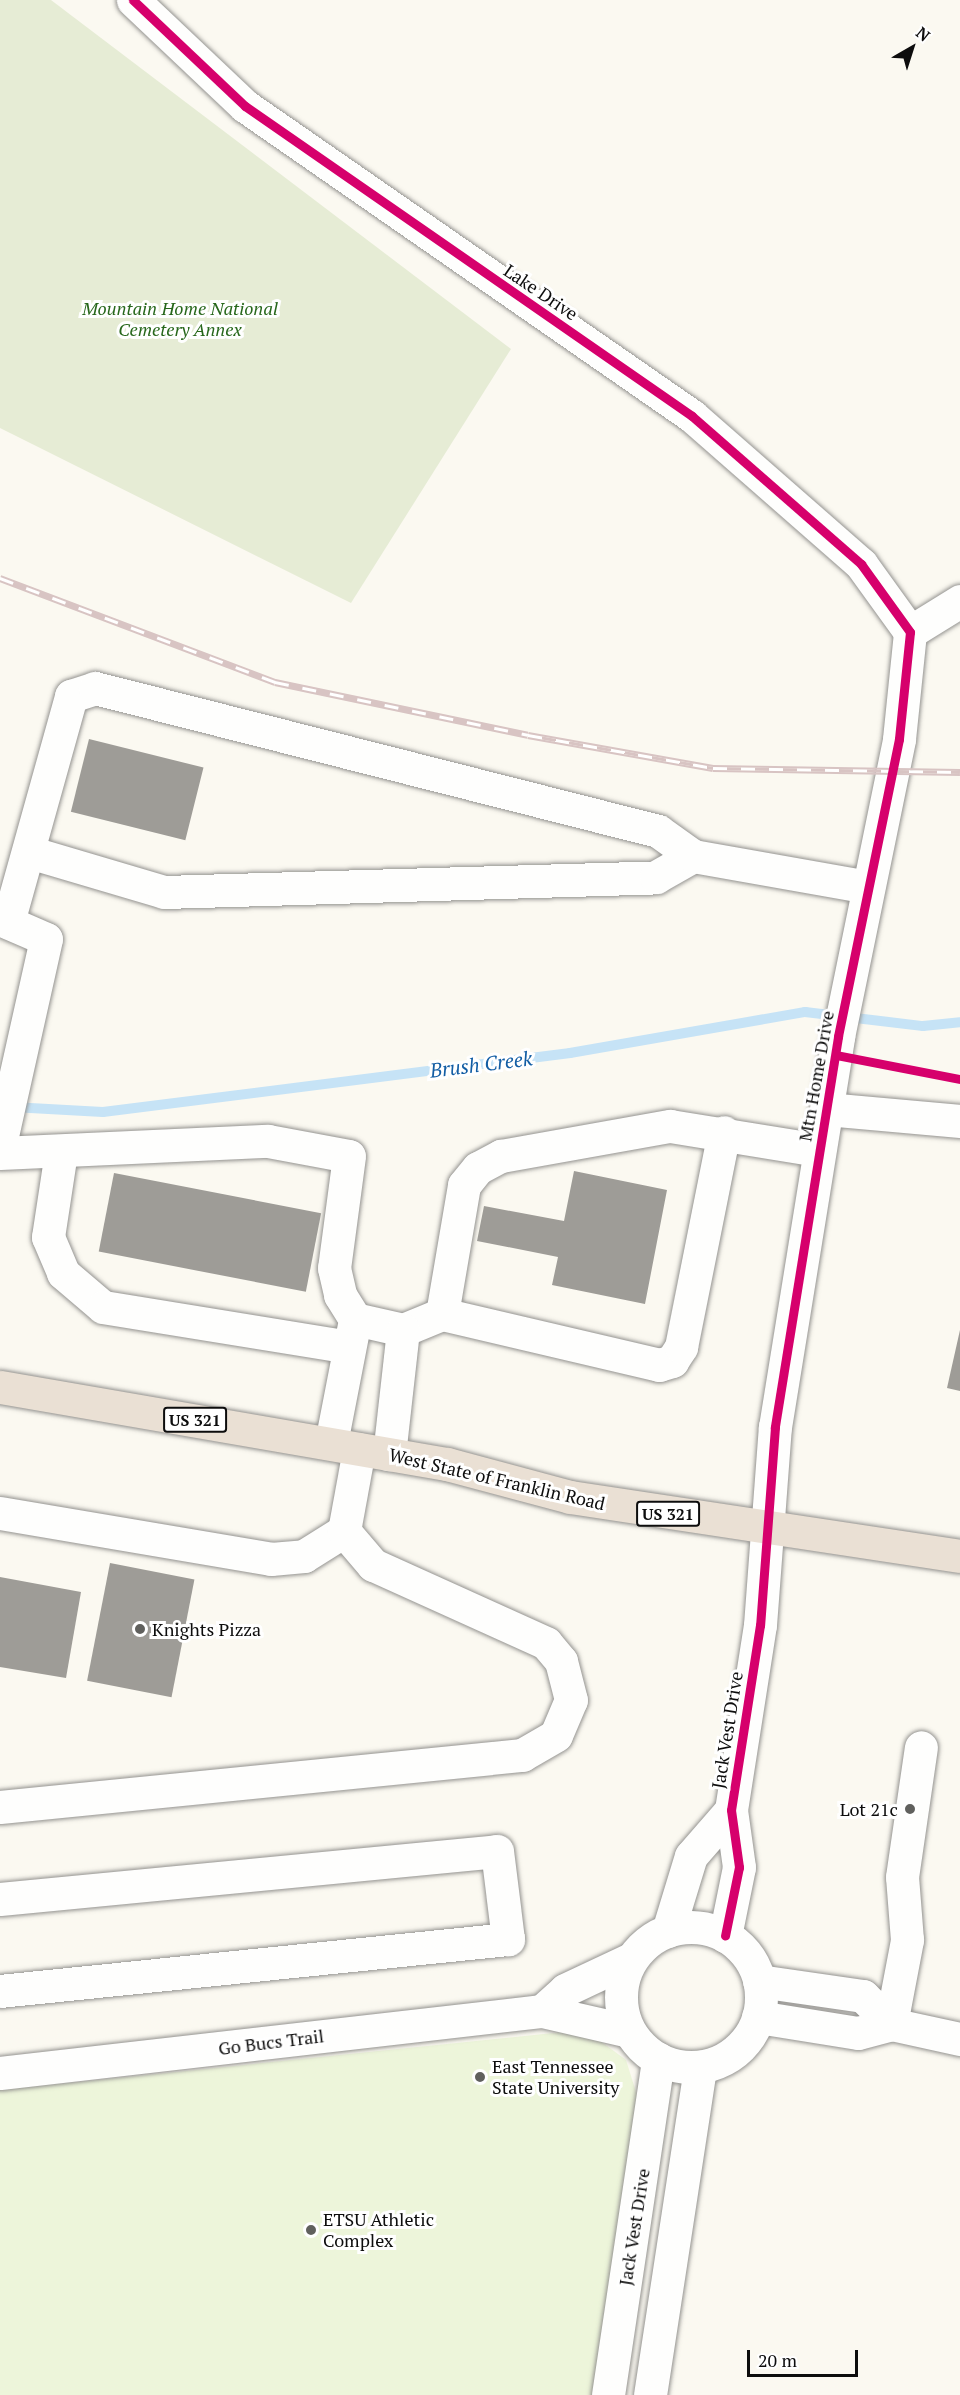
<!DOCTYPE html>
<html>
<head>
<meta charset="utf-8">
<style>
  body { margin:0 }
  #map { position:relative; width:960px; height:2395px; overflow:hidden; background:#fbf9f1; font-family:"PT Serif",serif }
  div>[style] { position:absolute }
  .cemetery>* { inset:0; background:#e6ecd5 }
  .pitch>* { inset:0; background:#edf5da }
  .stream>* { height:10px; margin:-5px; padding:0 5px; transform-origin:5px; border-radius:5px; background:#c6e3f6 }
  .building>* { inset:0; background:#9e9c97; transform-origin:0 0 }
  .roads { filter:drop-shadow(0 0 2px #949390) drop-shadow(0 0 2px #949390) }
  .minor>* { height:33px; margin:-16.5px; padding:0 16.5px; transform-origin:16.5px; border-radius:16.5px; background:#fefefd }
  .minor>.ring { margin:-16.5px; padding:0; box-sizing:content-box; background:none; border:33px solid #fefefd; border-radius:50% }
  .highway>* { height:33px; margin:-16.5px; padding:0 16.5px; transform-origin:16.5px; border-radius:16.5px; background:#eae0d4 }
  .rail>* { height:7px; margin-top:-3.5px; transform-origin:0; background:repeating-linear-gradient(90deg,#fff 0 14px,#d8c4c3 0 28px); box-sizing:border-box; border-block:2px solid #d8c4c3 }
  .cycleway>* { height:9px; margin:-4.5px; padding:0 4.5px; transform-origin:4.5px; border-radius:4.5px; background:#d6006c }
  .dots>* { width:16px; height:16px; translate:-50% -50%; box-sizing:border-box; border:3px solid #fff; border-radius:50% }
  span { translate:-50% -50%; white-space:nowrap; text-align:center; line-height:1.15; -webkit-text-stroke:6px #fff; paint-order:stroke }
  .shield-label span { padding:2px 4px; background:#fff; border:2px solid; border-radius:4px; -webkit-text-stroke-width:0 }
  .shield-label { font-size:16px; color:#0d0d0d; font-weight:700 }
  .street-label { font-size:18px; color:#0d0d0d }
  .park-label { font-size:18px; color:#27671b; font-style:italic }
  .poi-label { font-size:18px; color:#0d0d0d }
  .left { translate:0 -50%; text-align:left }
  .right { translate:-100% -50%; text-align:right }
  .water-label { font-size:20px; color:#125da4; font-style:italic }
  .north { position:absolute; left:882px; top:18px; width:60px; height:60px; -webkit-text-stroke:4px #fff; paint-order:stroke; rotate:39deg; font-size:16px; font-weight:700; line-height:24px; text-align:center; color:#0d0d0d }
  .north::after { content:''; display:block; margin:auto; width:21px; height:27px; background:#0d0d0d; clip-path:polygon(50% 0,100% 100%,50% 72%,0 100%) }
  .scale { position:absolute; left:747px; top:2350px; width:111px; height:27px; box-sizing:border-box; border:3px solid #0d0d0d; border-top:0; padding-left:8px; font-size:18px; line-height:21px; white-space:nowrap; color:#0d0d0d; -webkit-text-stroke:4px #fff; paint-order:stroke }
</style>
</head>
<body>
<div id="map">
  <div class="cemetery">
    <div style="clip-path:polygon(0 0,51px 0,511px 349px,351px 603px,0 428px)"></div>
  </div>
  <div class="pitch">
    <div style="clip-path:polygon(563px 2032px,599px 2040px,626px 2060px,641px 2108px,595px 2395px,0 2395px,0 2090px)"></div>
  </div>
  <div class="stream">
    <div style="left:12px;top:1107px;width:91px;rotate:3.1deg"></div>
    <div style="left:103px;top:1112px;width:471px;rotate:-7.2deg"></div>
    <div style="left:570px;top:1053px;width:239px;rotate:-9.9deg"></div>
    <div style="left:805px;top:1012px;width:119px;rotate:6.8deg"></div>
    <div style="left:923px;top:1026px;width:37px;rotate:-6deg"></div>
  </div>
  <div class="building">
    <div style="left:89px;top:739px;width:118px;height:75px;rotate:14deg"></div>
    <div style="clip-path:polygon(574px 1171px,667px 1190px,645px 1304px,552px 1285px,558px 1257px,477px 1241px,484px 1206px,564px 1221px)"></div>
    <div style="left:114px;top:1173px;width:211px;height:80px;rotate:11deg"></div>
    <div style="clip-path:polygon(960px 1330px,960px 1391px,947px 1388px)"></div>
    <div style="left:110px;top:1563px;width:86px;height:120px;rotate:11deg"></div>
    <div style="clip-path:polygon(0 1577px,81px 1592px,66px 1678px,0 1667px)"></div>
  </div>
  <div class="roads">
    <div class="minor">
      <div style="left:133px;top:0;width:154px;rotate:43.4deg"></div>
      <div style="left:245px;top:106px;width:544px;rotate:34.74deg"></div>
      <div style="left:692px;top:416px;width:225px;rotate:41.2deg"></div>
      <div style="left:861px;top:564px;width:84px;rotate:54.2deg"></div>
      <div style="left:910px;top:632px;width:59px;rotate:-31.8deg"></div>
      <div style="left:29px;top:852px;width:141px;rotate:16.5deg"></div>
      <div style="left:164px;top:892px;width:492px;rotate:-1.7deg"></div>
      <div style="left:656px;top:877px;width:43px;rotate:-29.6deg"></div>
      <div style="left:0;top:919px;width:50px;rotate:23.5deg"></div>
      <div style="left:46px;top:939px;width:210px;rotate:102.6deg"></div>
      <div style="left:8px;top:922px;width:235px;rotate:-74.4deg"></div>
      <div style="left:71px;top:696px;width:25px;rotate:-18deg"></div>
      <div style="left:95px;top:688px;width:581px;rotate:14.25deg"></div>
      <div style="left:658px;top:831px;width:43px;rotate:35.5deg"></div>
      <div style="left:693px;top:856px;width:178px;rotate:10deg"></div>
      <div style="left:826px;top:1109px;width:135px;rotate:5.1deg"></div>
      <div style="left:61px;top:1152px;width:86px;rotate:98.7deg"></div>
      <div style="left:48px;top:1237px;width:39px;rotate:67deg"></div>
      <div style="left:63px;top:1273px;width:52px;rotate:40.4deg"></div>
      <div style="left:103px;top:1307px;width:249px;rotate:9.2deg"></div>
      <div style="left:0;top:1153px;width:268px;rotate:-2.6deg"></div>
      <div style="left:268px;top:1141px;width:82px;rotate:10.5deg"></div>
      <div style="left:349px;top:1156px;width:113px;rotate:97.6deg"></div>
      <div style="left:334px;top:1268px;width:28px;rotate:77deg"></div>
      <div style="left:340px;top:1295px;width:28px;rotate:58deg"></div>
      <div style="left:442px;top:1314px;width:131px;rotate:-80.3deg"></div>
      <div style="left:464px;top:1185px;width:22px;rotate:-51deg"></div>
      <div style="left:478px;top:1168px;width:26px;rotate:-28deg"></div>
      <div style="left:501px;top:1156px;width:172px;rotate:-10.1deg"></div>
      <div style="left:670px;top:1126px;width:151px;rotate:9.2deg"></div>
      <div style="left:403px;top:1330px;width:42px;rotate:-22.3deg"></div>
      <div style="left:442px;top:1314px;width:223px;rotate:13.2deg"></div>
      <div style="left:659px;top:1365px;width:14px;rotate:-17deg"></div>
      <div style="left:672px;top:1361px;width:17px;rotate:-57deg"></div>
      <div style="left:681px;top:1347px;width:219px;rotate:-78.7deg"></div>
      <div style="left:331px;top:1443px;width:126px;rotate:-79deg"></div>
      <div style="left:355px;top:1319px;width:49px;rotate:12.9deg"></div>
      <div style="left:403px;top:1330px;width:125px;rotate:96.4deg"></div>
      <div style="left:0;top:1513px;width:275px;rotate:9.6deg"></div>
      <div style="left:271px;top:1559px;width:33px;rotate:-5deg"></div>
      <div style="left:304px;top:1556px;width:47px;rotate:-32deg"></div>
      <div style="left:344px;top:1531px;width:83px;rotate:-79.6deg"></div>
      <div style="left:0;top:1807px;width:525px;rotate:-5.69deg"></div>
      <div style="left:522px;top:1755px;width:39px;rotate:-30deg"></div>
      <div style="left:556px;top:1735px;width:38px;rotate:-67deg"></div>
      <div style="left:571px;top:1700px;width:40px;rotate:-104.4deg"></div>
      <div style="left:561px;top:1661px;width:23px;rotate:-130deg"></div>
      <div style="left:546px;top:1643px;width:190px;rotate:-155.7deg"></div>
      <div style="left:373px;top:1565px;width:45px;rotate:-130.5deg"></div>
      <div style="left:0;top:1899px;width:499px;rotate:-5.5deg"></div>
      <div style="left:497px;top:1851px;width:89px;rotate:82.9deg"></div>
      <div style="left:508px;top:1939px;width:511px;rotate:174.16deg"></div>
      <div class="ring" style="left:621px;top:1927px;width:107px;height:107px"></div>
      <div style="left:668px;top:1931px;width:78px;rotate:-73deg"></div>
      <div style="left:691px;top:1856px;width:61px;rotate:-49deg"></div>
      <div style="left:725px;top:1936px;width:70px;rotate:-78.5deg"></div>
      <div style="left:739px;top:1867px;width:58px;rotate:-98deg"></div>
      <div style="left:731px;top:1810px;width:187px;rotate:-81.1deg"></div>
      <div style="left:760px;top:1625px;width:199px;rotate:-85.7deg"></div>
      <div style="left:775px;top:1427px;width:395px;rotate:-80.8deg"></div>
      <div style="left:838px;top:1037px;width:304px;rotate:-78.4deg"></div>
      <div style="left:899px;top:739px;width:108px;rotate:-84.1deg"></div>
      <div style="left:759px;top:1981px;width:105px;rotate:8.2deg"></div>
      <div style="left:863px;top:1996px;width:40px;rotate:45deg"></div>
      <div style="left:542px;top:2011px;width:31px;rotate:-42deg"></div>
      <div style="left:565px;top:1990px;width:73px;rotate:-25.2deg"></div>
      <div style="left:758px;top:2017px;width:101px;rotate:9.1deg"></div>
      <div style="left:858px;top:2033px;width:34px;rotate:-15deg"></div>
      <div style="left:891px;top:2024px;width:71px;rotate:12.3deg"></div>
      <div style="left:891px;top:2024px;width:86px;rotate:-79.2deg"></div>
      <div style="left:907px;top:1940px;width:63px;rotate:-94.5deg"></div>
      <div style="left:902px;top:1877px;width:131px;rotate:-81.7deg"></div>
      <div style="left:0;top:2073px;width:546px;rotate:-6.53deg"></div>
      <div style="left:542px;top:2011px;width:89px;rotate:12.9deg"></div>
      <div style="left:608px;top:2395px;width:340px;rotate:-81.5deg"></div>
      <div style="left:650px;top:2395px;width:332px;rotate:-81.3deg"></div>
    </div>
    <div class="highway">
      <div style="left:0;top:1387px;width:454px;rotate:9.8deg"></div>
      <div style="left:447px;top:1464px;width:127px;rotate:15deg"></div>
      <div style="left:570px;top:1497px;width:394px;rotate:8.6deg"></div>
    </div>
  </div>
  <div class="rail">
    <div style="left:0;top:578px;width:294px;rotate:20.7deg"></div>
    <div style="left:275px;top:682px;width:258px;rotate:11.8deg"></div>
    <div style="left:528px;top:735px;width:188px;rotate:10.1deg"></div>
    <div style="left:713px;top:768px;width:247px;rotate:0.9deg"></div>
  </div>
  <div class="cycleway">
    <div style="left:133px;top:0;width:154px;rotate:43.4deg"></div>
    <div style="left:245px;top:106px;width:544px;rotate:34.74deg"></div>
    <div style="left:692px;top:416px;width:225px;rotate:41.2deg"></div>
    <div style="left:861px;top:564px;width:84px;rotate:54.2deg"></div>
    <div style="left:910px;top:632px;width:108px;rotate:95.9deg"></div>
    <div style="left:899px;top:739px;width:304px;rotate:101.6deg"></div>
    <div style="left:838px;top:1037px;width:395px;rotate:99.2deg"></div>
    <div style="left:775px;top:1427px;width:199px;rotate:94.3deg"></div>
    <div style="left:760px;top:1625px;width:187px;rotate:98.9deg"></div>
    <div style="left:731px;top:1810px;width:58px;rotate:82deg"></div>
    <div style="left:739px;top:1867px;width:70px;rotate:101.5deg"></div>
    <div style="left:836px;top:1055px;width:126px;rotate:11deg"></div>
  </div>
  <div class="dots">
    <div style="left:140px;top:1629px;background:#60605d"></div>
    <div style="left:910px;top:1809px;background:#60605d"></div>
    <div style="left:480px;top:2077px;background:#60605d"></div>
    <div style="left:311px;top:2230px;background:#60605d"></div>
  </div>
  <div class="shield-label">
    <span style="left:195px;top:1420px">US 321</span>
    <span style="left:668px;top:1514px">US 321</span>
  </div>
  <div class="street-label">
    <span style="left:541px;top:292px;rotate:34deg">Lake Drive</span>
    <span style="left:816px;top:1076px;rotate:-80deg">Mtn Home Drive</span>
    <span style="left:497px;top:1479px;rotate:13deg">West State of Franklin Road</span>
    <span style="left:727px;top:1730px;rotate:-81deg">Jack Vest Drive</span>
    <span style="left:271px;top:2042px;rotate:-7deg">Go Bucs Trail</span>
    <span style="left:634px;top:2227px;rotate:-81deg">Jack Vest Drive</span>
  </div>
  <div class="park-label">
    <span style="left:180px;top:319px">Mountain Home National<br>Cemetery Annex</span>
  </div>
  <div class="poi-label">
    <span class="left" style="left:152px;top:1629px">Knights Pizza</span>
    <span class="right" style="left:898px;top:1809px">Lot 21c</span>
    <span class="left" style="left:492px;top:2077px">East Tennessee<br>State University</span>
    <span class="left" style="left:323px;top:2230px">ETSU Athletic<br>Complex</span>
  </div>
  <div class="water-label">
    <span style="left:481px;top:1064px;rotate:-7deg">Brush Creek</span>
  </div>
  <div class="north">N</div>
  <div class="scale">20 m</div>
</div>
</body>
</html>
